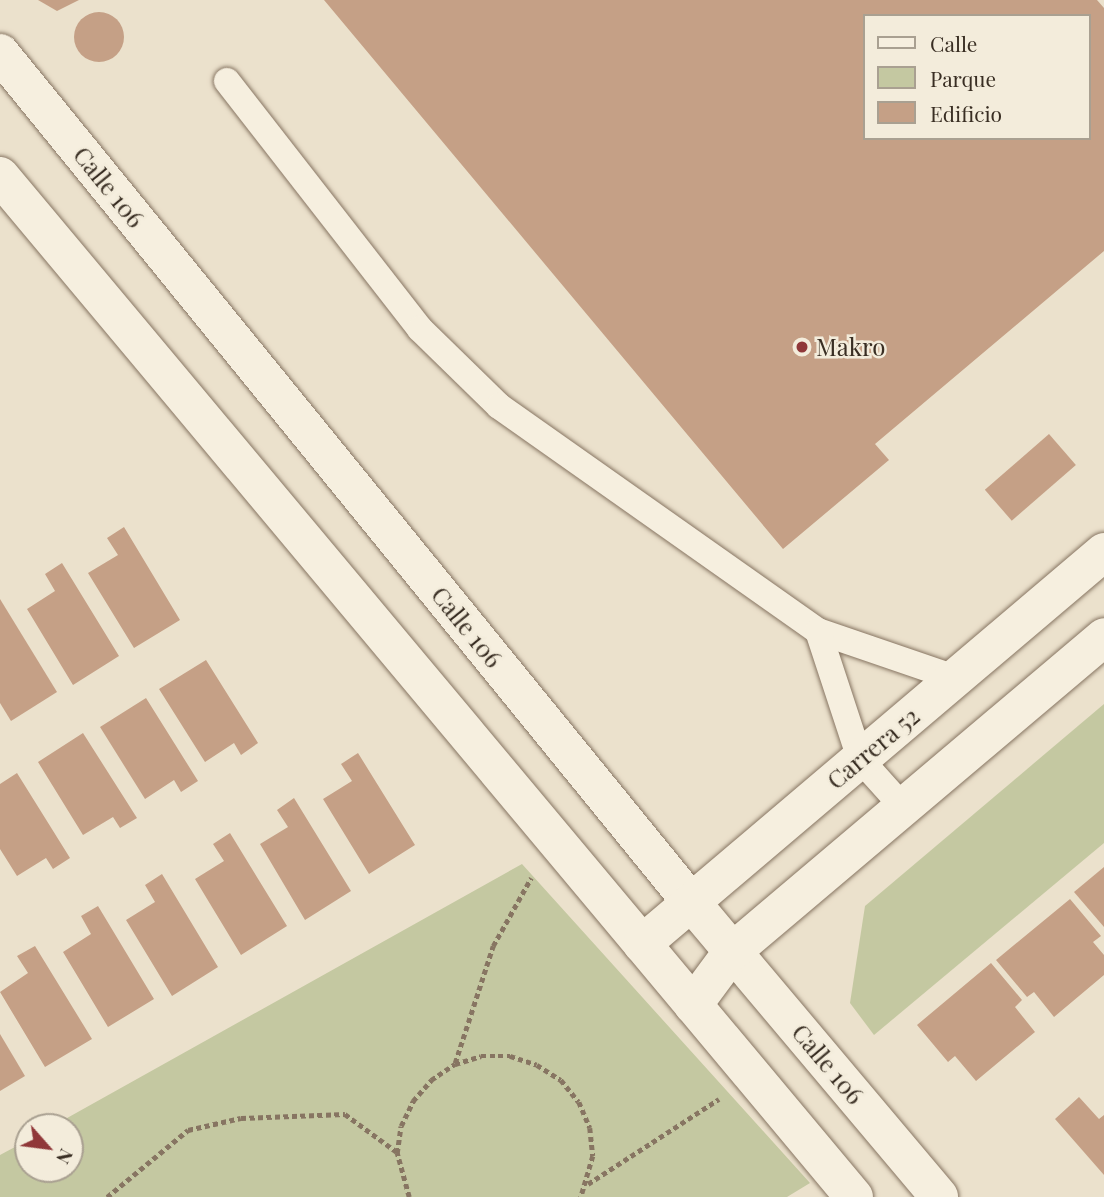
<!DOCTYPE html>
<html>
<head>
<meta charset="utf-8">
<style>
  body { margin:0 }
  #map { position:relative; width:1104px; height:1197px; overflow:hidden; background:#ebe1cc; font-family:"Playfair Display",serif }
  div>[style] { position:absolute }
  .green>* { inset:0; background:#c4c8a1 }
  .building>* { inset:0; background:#c5a086; transform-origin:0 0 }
  .round { border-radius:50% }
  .path>* { height:4.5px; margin-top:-2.25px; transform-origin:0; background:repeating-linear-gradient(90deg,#877562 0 5px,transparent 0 8.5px) }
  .roads { filter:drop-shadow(0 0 2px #877562) drop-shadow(0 0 2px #877562) }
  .lane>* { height:26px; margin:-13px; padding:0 13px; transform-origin:13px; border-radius:13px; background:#f6efdf }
  .secondary>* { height:38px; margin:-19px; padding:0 19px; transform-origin:19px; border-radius:19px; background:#f6efdf }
  .dots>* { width:19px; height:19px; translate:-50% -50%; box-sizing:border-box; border:4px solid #f3ecdb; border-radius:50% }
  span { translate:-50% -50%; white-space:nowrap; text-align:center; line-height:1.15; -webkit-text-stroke:5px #f3ecdb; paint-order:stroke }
  .street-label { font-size:24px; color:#392e23 }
  .poi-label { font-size:24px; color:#392e23 }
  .left { translate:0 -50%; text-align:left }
  .legend { position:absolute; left:863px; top:14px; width:228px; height:126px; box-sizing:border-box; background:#f3ecdb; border:2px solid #a9a091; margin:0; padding:9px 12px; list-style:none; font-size:21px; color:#392e23 }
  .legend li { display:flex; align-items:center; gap:14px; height:35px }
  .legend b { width:35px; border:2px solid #a9a091 }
  .north { position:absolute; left:14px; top:1113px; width:70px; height:70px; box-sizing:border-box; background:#f3ecdb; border:2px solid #a9a091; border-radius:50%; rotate:118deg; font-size:19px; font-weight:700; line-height:28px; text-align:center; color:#392e23 }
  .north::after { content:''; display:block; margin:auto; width:24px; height:32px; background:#903839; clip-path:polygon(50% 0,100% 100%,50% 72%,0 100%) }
</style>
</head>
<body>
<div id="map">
  <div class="green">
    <div style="clip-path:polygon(1104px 704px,1104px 843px,874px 1035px,850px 1003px,865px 906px)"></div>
    <div style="clip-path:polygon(522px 864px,810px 1183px,787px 1197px,0 1197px,0 1155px,28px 1140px,28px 1169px,70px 1169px,70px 1127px,51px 1127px)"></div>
  </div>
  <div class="building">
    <div style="clip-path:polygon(38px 0,79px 0,57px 11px)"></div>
    <div style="clip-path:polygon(evenodd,324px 0,1097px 0,1104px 8px,1104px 251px,875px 444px,889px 460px,783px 549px,324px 0,864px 16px,1088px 16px,1088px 138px,864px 138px,864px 16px)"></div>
    <div class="round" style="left:74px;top:12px;width:50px;height:50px"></div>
    <div style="left:1049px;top:434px;width:41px;height:85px;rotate:49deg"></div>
    <div style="clip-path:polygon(124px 527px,180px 620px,134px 648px,88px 573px,118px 555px,107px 538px)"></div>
    <div style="clip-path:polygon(62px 563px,119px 656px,73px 685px,27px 609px,55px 591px,45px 574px)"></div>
    <div style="clip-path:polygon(0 599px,57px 692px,11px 721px,0 703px)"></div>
    <div style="clip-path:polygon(206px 660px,258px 743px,241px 755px,234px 743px,205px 762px,159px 689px)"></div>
    <div style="clip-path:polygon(146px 698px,198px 781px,181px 792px,174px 780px,145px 799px,100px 727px)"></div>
    <div style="clip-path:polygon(83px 733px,137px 818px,120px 828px,113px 817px,83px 835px,38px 762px)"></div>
    <div style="clip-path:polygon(358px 753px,415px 845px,369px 874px,323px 799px,352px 781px,341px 764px)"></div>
    <div style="clip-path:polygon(17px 773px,70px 858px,53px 869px,46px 858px,17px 876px,0 849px,0 784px)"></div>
    <div style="clip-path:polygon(294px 798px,351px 891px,305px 920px,260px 844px,288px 827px,277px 810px)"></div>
    <div style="clip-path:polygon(230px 833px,287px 926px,241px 955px,195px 879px,224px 861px,213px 844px)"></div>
    <div style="clip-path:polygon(1104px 867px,1104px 927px,1074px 892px)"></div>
    <div style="clip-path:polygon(162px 874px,218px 967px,172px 996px,126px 920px,155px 902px,145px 885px)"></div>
    <div style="clip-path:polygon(1070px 899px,1101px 936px,1093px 942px,1104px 955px,1104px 975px,1054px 1017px,1034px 992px,1027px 997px,996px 960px)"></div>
    <div style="clip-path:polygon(98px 906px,154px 999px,108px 1027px,63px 952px,91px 934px,81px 916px)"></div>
    <div style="clip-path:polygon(35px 946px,92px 1039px,45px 1067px,0 992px,28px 973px,17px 956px)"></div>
    <div style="clip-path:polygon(991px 963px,1022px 1000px,1015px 1007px,1035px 1032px,976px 1081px,955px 1056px,948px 1062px,917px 1025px)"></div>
    <div style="clip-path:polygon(0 1034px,25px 1076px,0 1091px)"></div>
    <div style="clip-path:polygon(1079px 1097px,1099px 1119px,1104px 1115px,1104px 1175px,1055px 1119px)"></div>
  </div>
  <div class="path">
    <div style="left:455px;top:1063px;width:123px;rotate:-72deg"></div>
    <div style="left:493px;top:946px;width:78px;rotate:-60.8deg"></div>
    <div style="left:588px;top:1184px;width:156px;rotate:-33deg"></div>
    <div style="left:107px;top:1197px;width:105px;rotate:-39.6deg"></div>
    <div style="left:188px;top:1130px;width:54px;rotate:-12.8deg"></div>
    <div style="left:241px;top:1118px;width:104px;rotate:-2.2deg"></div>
    <div style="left:345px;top:1114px;width:64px;rotate:36.2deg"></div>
    <div style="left:409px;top:1197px;width:46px;rotate:-105.3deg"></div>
    <div style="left:397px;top:1153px;width:27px;rotate:-82deg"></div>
    <div style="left:401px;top:1126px;width:28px;rotate:-64deg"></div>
    <div style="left:413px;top:1101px;width:28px;rotate:-49deg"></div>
    <div style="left:431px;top:1080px;width:29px;rotate:-34deg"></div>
    <div style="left:455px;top:1064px;width:27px;rotate:-17deg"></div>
    <div style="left:481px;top:1056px;width:29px"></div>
    <div style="left:510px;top:1056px;width:28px;rotate:18deg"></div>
    <div style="left:537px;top:1065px;width:28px;rotate:32deg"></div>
    <div style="left:561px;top:1080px;width:28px;rotate:51deg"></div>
    <div style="left:579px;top:1102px;width:28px;rotate:67deg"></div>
    <div style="left:590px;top:1128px;width:28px;rotate:84deg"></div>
    <div style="left:593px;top:1156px;width:43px;rotate:106.3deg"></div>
  </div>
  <div class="roads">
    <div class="lane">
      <div style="left:227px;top:81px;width:314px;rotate:52.1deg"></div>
      <div style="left:420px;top:329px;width:110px;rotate:44.3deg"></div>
      <div style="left:499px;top:406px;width:390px;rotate:35.2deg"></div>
      <div style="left:818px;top:631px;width:145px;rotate:18.9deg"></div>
      <div style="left:818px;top:631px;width:135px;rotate:71.8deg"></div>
      <div style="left:860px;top:759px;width:64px;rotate:48.1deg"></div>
    </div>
    <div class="secondary">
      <div style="left:0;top:53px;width:1095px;rotate:50.86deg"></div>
      <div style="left:691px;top:902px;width:385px;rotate:49.9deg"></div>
      <div style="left:0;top:176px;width:1331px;rotate:50.09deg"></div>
      <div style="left:642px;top:944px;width:606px;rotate:-40.31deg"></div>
      <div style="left:693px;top:1005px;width:67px;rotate:-53.5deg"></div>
      <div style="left:733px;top:951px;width:486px;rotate:-40.2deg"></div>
    </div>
  </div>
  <div class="dots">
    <div style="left:802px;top:347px;background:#903839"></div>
  </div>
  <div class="street-label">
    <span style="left:109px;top:187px;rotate:51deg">Calle 106</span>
    <span style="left:467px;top:627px;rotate:51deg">Calle 106</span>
    <span style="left:873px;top:748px;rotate:-40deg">Carrera 52</span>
    <span style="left:828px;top:1064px;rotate:50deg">Calle 106</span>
  </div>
  <div class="poi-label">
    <span class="left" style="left:816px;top:347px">Makro</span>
  </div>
  <ul class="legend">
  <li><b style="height:9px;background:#f6efdf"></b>Calle</li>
  <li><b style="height:19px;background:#c4c8a1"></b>Parque</li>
  <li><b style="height:19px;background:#c5a086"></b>Edificio</li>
  </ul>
  <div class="north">N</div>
</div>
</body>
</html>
